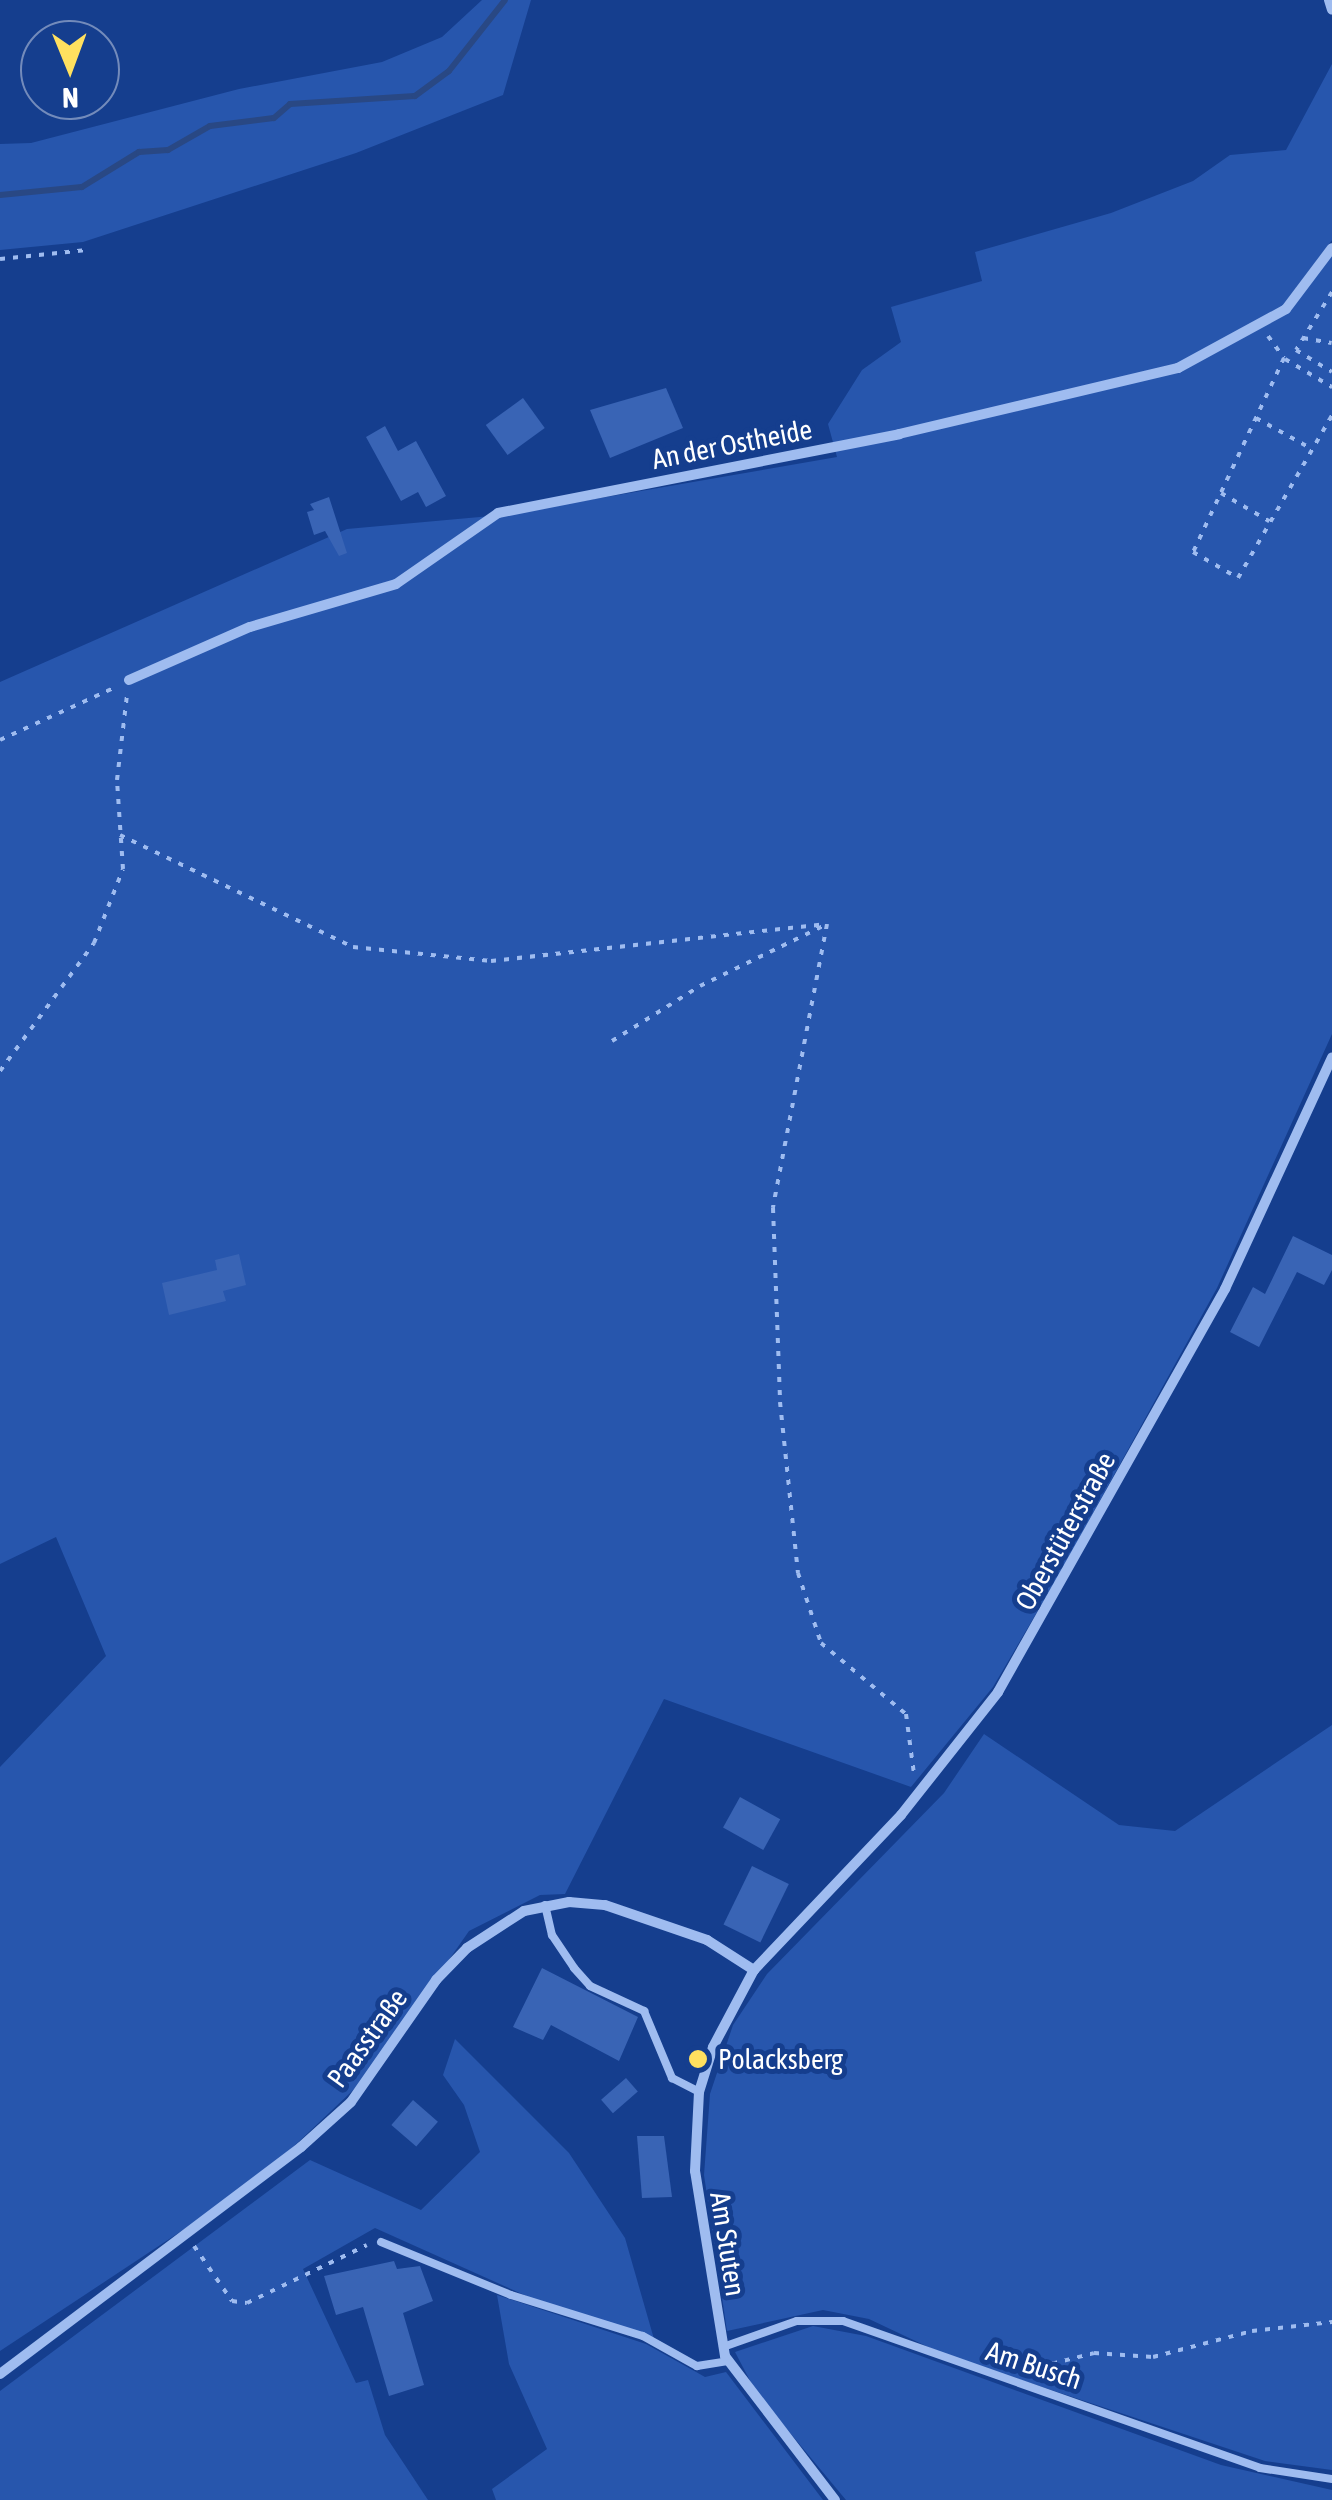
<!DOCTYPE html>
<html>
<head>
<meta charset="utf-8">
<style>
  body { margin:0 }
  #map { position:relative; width:1332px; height:2500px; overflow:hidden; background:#153e8e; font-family:"Asap Condensed",sans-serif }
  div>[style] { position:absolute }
  .green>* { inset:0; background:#2756ad }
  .stream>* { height:6px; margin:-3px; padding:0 3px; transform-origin:3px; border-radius:3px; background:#294884 }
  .building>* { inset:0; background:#3964b5; transform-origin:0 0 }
  .path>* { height:4px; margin-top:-2px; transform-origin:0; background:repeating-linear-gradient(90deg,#9fbcf0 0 5px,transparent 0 13px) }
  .service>* { height:8px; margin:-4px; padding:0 4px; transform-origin:4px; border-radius:4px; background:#9fbcf0 }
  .minor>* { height:10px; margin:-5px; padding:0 5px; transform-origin:5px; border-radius:5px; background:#9fbcf0 }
  .dots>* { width:28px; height:28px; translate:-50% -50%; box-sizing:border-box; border:5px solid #153e8e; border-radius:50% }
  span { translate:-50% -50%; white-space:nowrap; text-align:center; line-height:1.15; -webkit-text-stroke:10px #153e8e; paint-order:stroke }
  .street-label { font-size:28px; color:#fff }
  .poi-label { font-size:28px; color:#fff }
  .left { translate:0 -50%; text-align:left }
  .north { position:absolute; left:20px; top:20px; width:100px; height:100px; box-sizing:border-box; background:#153e8e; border:2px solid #738bbb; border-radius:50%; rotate:179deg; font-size:28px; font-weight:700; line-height:40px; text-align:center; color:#fff }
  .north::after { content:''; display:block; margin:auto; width:35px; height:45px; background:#ffe05f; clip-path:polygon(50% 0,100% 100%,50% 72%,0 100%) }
</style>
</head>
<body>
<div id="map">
  <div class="green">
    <div style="clip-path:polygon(482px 0,531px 0,503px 95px,356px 153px,83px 242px,0 250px,0 144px,31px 143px,239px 89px,382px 62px,442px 37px)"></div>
    <div style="clip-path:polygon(1332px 64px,1332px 240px,1283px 305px,1289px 310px,1332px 252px,1332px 1034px,1217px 1288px,1060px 1573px,993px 1687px,911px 1787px,664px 1699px,565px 1894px,540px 1895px,469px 1931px,368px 2076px,291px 2149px,198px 2220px,0 2351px,0 1767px,106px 1656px,56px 1537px,0 1564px,0 682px,347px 529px,502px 515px,837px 457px,828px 424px,862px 370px,901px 342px,891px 307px,982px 281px,975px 252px,1111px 213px,1193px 181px,1230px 155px,1286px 150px)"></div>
    <div style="clip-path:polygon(1332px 1725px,1332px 2470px,1265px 2461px,943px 2354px,869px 2319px,823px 2310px,727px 2331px,704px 2175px,710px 2094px,733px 2025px,767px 1974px,944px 1793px,984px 1734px,1119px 1825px,1175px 1831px)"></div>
    <div style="clip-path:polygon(455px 2039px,569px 2153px,625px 2238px,654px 2339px,540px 2302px,375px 2228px,303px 2269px,356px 2383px,368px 2380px,385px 2435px,428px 2500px,0 2500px,0 2391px,310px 2160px,421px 2210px,480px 2152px,464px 2105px,443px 2075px)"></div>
    <div style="clip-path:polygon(497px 2295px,646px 2344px,705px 2377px,726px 2372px,823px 2500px,496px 2500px,492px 2489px,547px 2449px,509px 2364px)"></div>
    <div style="clip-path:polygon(813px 2326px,866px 2336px,1221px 2465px,1332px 2490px,1332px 2500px,846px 2500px,756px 2392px,735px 2352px)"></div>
  </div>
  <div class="stream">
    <div style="left:0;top:195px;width:82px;rotate:-5.6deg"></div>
    <div style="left:82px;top:187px;width:67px;rotate:-31.6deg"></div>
    <div style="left:139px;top:152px;width:29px;rotate:-4deg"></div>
    <div style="left:168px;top:150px;width:48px;rotate:-29.7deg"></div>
    <div style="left:210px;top:126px;width:64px;rotate:-7.1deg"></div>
    <div style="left:274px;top:118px;width:21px;rotate:-41deg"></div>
    <div style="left:290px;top:104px;width:125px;rotate:-3.7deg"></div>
    <div style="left:415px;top:96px;width:42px;rotate:-36.3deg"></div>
    <div style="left:449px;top:71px;width:90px;rotate:-51.7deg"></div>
  </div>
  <div class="building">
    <div style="clip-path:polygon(666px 388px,683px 428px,610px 458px,590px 410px)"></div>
    <div style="left:523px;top:398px;width:37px;height:46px;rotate:54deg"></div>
    <div style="clip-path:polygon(385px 426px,398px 451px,416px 441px,446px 496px,426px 507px,418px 492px,401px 501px,366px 437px)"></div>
    <div style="clip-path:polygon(329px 497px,347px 553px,339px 556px,325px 531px,314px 535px,307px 512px,314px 510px,310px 504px)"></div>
    <div style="clip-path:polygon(1293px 1236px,1332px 1255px,1332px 1270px,1324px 1285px,1297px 1272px,1259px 1347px,1230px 1332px,1253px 1287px,1265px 1294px)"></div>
    <div style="clip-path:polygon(239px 1254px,246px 1285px,223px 1291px,226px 1301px,169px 1315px,162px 1283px,217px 1270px,215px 1260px)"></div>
    <div style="left:740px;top:1797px;width:46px;height:35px;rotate:29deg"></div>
    <div style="left:752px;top:1866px;width:41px;height:65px;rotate:26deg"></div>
    <div style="clip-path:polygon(542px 1968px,638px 2017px,619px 2061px,551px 2025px,543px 2040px,513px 2027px)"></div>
    <div style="left:626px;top:2078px;width:18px;height:33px;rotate:49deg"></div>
    <div style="left:413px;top:2100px;width:33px;height:33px;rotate:41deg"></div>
    <div style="clip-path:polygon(637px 2136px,664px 2136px,672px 2197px,642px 2198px)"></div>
    <div style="clip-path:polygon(394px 2261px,397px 2269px,420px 2266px,433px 2301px,403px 2313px,424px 2385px,389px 2396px,363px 2307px,336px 2315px,324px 2276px)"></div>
  </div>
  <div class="path">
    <div style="left:0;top:259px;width:87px;rotate:-5.9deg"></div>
    <div style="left:1332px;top:292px;width:68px;rotate:121.8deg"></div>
    <div style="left:1296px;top:350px;width:42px;rotate:31.4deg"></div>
    <div style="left:1268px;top:336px;width:27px;rotate:54deg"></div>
    <div style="left:1284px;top:358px;width:214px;rotate:115.1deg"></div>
    <div style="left:1193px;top:552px;width:52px;rotate:30deg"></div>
    <div style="left:1238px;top:578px;width:188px;rotate:-60deg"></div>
    <div style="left:1303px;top:338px;width:29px;rotate:10deg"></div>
    <div style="left:1285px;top:359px;width:55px;rotate:30.8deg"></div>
    <div style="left:1256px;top:418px;width:64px;rotate:29deg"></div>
    <div style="left:1221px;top:493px;width:56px;rotate:30.3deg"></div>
    <div style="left:0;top:740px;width:128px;rotate:-24.6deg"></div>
    <div style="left:120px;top:835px;width:259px;rotate:25.7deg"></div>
    <div style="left:353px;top:947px;width:139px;rotate:5.8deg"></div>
    <div style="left:491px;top:961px;width:338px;rotate:-6.3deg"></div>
    <div style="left:827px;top:924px;width:289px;rotate:100.8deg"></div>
    <div style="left:773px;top:1208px;width:194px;rotate:87.9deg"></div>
    <div style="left:780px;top:1402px;width:172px;rotate:84deg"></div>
    <div style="left:798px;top:1573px;width:74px;rotate:71.8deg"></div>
    <div style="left:821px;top:1643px;width:111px;rotate:39.9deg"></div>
    <div style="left:906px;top:1714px;width:61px;rotate:82.4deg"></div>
    <div style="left:612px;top:1041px;width:104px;rotate:-32deg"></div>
    <div style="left:700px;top:986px;width:137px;rotate:-26deg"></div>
    <div style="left:0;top:1071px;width:159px;rotate:-53.7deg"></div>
    <div style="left:94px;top:943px;width:79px;rotate:-68.6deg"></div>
    <div style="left:123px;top:869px;width:89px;rotate:-93.9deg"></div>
    <div style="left:117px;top:780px;width:86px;rotate:-83.3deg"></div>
    <div style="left:194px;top:2246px;width:67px;rotate:55.4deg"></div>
    <div style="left:232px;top:2301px;width:15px;rotate:8deg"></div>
    <div style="left:247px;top:2303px;width:133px;rotate:-25.8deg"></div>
    <div style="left:1027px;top:2370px;width:69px;rotate:-14.2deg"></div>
    <div style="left:1094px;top:2353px;width:59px;rotate:3.9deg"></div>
    <div style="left:1153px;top:2357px;width:102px;rotate:-14.7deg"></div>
    <div style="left:1252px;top:2331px;width:81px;rotate:-6.4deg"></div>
  </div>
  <div class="service">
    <div style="left:545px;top:1905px;width:31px;rotate:77deg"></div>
    <div style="left:552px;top:1935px;width:40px;rotate:56deg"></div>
    <div style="left:574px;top:1968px;width:24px;rotate:48deg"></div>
    <div style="left:590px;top:1986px;width:60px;rotate:24.8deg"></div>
    <div style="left:644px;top:2011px;width:73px;rotate:67.3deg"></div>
    <div style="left:672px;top:2078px;width:30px;rotate:27deg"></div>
    <div style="left:381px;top:2242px;width:140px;rotate:22.2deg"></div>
    <div style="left:511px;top:2295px;width:138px;rotate:17.3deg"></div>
    <div style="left:643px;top:2336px;width:62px;rotate:29.1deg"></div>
    <div style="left:697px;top:2366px;width:31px;rotate:-9deg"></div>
    <div style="left:723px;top:2347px;width:78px;rotate:-19.4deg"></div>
    <div style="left:797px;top:2321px;width:46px"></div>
    <div style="left:843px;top:2321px;width:442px;rotate:19.4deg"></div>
    <div style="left:1260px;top:2468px;width:73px;rotate:8.7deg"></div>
  </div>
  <div class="minor">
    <div style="left:1329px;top:0;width:10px;rotate:73deg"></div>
    <div style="left:129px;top:680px;width:132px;rotate:-23.7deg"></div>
    <div style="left:250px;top:627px;width:152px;rotate:-16.4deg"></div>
    <div style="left:396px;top:584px;width:124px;rotate:-34.8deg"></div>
    <div style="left:498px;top:513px;width:409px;rotate:-11.1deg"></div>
    <div style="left:899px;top:434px;width:287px;rotate:-13.3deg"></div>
    <div style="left:1178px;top:368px;width:123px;rotate:-28.6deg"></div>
    <div style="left:1286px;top:309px;width:76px;rotate:-53deg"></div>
    <div style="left:0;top:2374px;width:377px;rotate:-37deg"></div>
    <div style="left:301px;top:2147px;width:67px;rotate:-42deg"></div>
    <div style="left:351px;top:2102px;width:149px;rotate:-55.1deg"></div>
    <div style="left:436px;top:1980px;width:45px;rotate:-45.9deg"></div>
    <div style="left:467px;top:1948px;width:68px;rotate:-33deg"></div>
    <div style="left:524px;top:1911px;width:46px;rotate:-11.3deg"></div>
    <div style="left:569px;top:1902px;width:36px;rotate:5deg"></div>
    <div style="left:605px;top:1905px;width:108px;rotate:18.9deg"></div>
    <div style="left:707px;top:1940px;width:56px;rotate:32.6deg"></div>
    <div style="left:835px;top:2500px;width:181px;rotate:-127.4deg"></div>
    <div style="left:725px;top:2356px;width:187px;rotate:-99.2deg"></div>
    <div style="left:695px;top:2171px;width:79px;rotate:-87.1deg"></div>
    <div style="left:699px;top:2092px;width:47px;rotate:-72.7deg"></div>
    <div style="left:713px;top:2047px;width:87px;rotate:-62deg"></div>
    <div style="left:754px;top:1970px;width:214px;rotate:-46.5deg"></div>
    <div style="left:901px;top:1815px;width:157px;rotate:-51.7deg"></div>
    <div style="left:998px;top:1692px;width:463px;rotate:-60.6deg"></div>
    <div style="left:1225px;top:1289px;width:255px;rotate:-65.2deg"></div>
  </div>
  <div class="dots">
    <div style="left:698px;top:2059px;background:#ffe05f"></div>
  </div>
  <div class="street-label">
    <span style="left:732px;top:444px;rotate:-11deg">An der Ostheide</span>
    <span style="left:1065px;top:1531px;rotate:-61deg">Oberstüterstraße</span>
    <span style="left:367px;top:2038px;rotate:-54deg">Paasstraße</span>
    <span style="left:728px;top:2244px;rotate:81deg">Am Stuten</span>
    <span style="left:1034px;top:2365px;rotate:18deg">Am Busch</span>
  </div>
  <div class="poi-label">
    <span class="left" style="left:718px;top:2059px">Polacksberg</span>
  </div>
  <div class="north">N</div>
</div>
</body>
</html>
